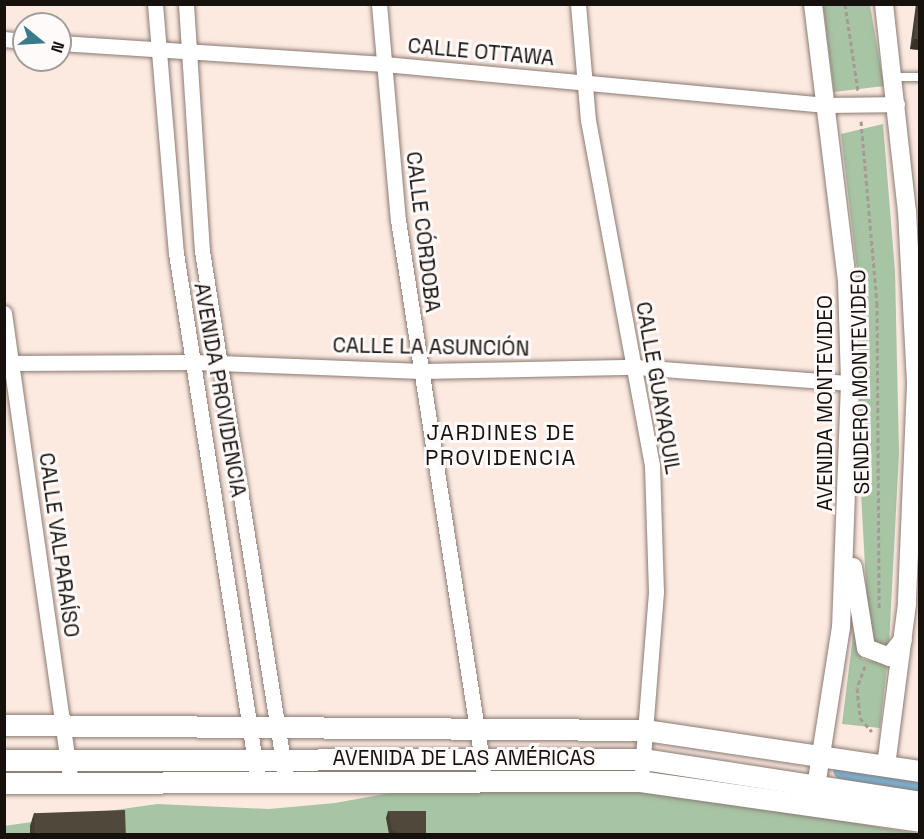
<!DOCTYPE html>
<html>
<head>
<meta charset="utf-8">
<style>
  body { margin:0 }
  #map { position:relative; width:924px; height:839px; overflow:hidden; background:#fceae1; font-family:"Space Grotesk",sans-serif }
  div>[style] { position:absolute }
  .green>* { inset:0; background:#a7c4a4 }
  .canal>* { height:18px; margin:-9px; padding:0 9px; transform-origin:9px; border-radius:9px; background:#78b5da }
  .path>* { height:3px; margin-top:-1.5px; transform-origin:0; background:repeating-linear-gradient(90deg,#a79a93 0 4.5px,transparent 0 7.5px) }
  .roads { filter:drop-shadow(0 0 2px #8b7b73) drop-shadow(0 0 2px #8b7b73) }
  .service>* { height:8px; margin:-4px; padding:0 4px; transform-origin:4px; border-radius:4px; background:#fff }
  .minor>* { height:15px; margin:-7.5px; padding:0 7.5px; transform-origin:7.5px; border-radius:7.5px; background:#fff }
  .tertiary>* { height:18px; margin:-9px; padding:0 9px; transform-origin:9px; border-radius:9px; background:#fff }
  .secondary>* { height:21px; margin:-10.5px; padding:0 10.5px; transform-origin:10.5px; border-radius:10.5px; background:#fff }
  .wall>* { inset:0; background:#453e33 }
  .shaded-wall>* { inset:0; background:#383229 }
  .building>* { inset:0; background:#50483b; transform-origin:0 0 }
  span { translate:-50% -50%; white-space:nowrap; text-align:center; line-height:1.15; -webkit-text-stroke:6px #fefaf9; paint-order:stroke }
  .street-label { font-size:21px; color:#17110e }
  .neighbourhood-label { font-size:22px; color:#17110e; letter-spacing:1.5px }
  .frame { position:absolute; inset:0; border:6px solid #17110e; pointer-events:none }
  .north { position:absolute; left:12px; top:12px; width:60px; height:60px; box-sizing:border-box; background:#fefaf9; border:2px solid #a29d9b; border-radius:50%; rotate:108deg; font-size:16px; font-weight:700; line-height:24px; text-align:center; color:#17110e }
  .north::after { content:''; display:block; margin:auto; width:21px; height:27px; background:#397b8d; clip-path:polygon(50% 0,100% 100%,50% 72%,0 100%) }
</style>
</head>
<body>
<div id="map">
  <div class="green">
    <div style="clip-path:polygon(823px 5px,870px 5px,884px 86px,834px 92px)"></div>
    <div style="clip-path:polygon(883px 124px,895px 271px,899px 453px,889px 645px,880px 648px,869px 639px,859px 457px,862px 312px,841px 134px)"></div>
    <div style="clip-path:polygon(854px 628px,862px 659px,887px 664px,880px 728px,842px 724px)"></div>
    <div style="clip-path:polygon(550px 764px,614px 767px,714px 799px,920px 834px,5px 834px,4px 826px,157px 804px,269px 809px,335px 803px)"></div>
  </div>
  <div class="canal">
    <div style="left:842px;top:770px;width:80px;rotate:11.6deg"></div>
  </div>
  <div class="path">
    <div style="left:845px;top:4px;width:88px;rotate:81.5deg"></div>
    <div style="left:861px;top:121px;width:183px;rotate:85deg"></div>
    <div style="left:877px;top:303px;width:306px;rotate:89.6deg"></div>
    <div style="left:865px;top:666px;width:23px;rotate:110deg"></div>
    <div style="left:857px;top:688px;width:30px;rotate:84deg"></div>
    <div style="left:860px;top:718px;width:18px;rotate:49deg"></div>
  </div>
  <div class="roads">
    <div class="service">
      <div style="left:894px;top:77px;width:26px"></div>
    </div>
    <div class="minor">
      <div style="left:155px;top:4px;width:250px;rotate:85.2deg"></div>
      <div style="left:176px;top:253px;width:534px;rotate:81.17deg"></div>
      <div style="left:186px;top:4px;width:248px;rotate:86.3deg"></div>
      <div style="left:202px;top:251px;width:536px;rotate:80.98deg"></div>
      <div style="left:379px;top:4px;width:217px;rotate:85deg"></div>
      <div style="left:398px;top:220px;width:555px;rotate:81.18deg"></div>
      <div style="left:578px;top:4px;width:116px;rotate:85.1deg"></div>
      <div style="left:588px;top:120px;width:351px;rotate:79.5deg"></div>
      <div style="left:652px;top:465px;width:127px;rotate:88.2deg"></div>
      <div style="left:656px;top:592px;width:178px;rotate:94.5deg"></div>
      <div style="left:4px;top:39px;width:20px;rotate:6deg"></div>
      <div style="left:60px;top:43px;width:325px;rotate:3.7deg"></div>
      <div style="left:384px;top:64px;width:444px;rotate:5.3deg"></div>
      <div style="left:826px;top:105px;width:71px;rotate:-0.8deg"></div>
      <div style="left:4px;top:313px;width:475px;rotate:81.9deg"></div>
      <div style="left:11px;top:363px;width:183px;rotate:-0.3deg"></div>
      <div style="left:194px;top:362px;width:227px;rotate:2.3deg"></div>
      <div style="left:421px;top:371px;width:215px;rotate:-1.1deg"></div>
      <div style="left:636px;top:367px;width:215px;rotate:4.3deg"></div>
    </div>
    <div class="tertiary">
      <div style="left:813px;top:4px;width:279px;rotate:83deg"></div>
      <div style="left:847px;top:281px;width:102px;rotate:88.3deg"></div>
      <div style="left:850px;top:383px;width:244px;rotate:92.1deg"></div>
      <div style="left:841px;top:627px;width:174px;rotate:98.9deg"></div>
      <div style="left:884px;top:4px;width:208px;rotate:83.7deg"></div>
      <div style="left:907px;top:211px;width:174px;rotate:87deg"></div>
      <div style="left:916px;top:385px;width:219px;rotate:92.4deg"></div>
      <div style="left:907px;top:604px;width:162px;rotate:97.4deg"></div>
      <div style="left:853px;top:567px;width:82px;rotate:80.9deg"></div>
      <div style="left:866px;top:648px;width:25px;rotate:21deg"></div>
      <div style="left:889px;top:657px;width:22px;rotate:-51deg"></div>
    </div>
    <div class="secondary">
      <div style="left:4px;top:725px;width:641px;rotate:0.45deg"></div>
      <div style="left:645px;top:730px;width:278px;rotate:8.5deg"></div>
      <div style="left:4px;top:760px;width:639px;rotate:-0.09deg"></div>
      <div style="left:643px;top:759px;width:280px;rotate:8.8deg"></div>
      <div style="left:4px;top:783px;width:636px;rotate:-0.18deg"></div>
      <div style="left:640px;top:781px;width:283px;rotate:8.1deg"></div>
    </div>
  </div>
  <div class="wall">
    <div style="clip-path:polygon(916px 4px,920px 4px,920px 50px,910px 49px)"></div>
    <div style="clip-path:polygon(388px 811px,426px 834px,389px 834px,386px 818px)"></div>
    <div style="clip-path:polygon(34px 813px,126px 834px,30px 834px,30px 826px)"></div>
  </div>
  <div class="shaded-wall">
    <div style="clip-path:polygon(914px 39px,920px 39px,920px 50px,910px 49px)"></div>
  </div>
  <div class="building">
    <div style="clip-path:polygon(918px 4px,920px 4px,920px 39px,914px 39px)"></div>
    <div style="left:125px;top:810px;width:24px;height:91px;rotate:88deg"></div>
    <div style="clip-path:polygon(388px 811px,426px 811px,426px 834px,401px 834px,392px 830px)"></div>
  </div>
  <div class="street-label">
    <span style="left:481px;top:52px;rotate:5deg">CALLE OTTAWA</span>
    <span style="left:423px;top:232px;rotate:83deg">CALLE CÓRDOBA</span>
    <span style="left:431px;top:347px;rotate:1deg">CALLE LA ASUNCIÓN</span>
    <span style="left:860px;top:382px;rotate:-91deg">SENDERO MONTEVIDEO</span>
    <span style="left:658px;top:388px;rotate:80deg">CALLE GUAYAQUIL</span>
    <span style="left:220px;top:390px;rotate:80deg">AVENIDA PROVIDENCIA</span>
    <span style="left:825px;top:403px;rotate:-90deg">AVENIDA MONTEVIDEO</span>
    <span style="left:59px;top:545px;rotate:82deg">CALLE VALPARAÍSO</span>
    <span style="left:464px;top:758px">AVENIDA DE LAS AMÉRICAS</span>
  </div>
  <div class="neighbourhood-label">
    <span style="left:501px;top:445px">JARDINES DE<br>PROVIDENCIA</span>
  </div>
  <div class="frame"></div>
  <div class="north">N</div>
</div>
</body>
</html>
